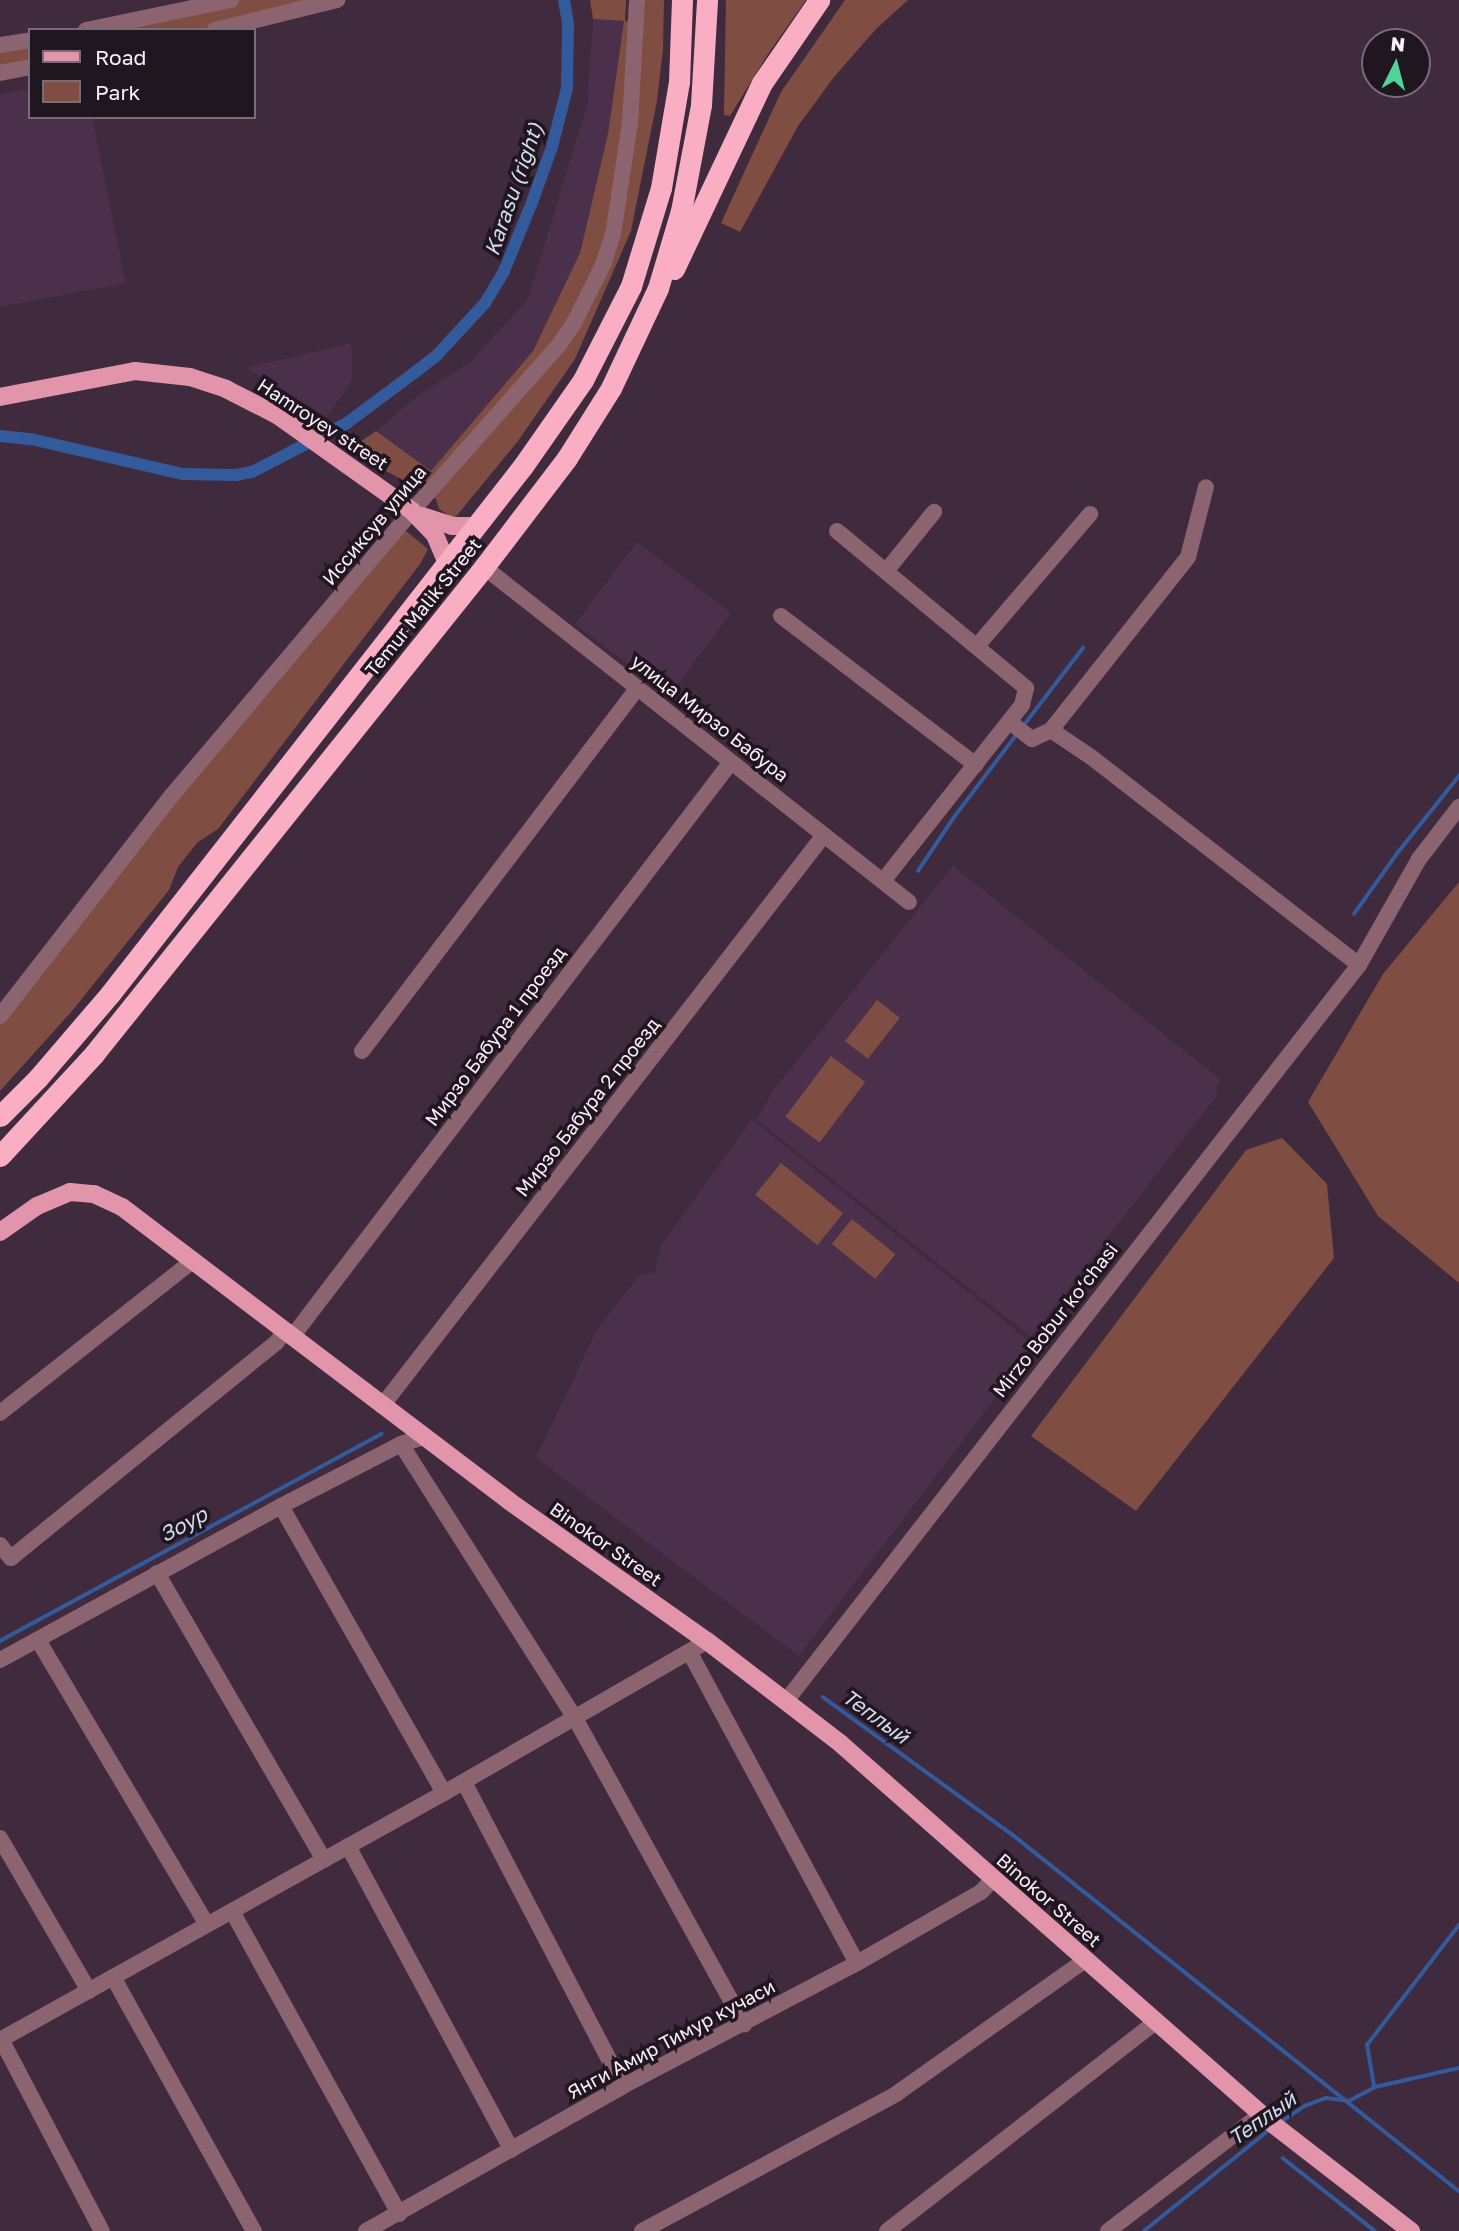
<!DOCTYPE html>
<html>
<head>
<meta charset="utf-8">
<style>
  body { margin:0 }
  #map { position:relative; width:1459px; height:2231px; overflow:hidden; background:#3f2a3e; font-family:"Golos Text",sans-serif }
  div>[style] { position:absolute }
  .built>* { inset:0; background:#4a304a; transform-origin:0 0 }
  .green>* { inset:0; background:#7f4d41; transform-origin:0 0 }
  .stream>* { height:3.5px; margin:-1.75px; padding:0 1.75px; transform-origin:1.75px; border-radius:1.75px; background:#335a9b }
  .canal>* { height:12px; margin:-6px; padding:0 6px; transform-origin:6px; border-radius:6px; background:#335a9b }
  .minor>* { height:16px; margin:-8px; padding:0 8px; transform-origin:8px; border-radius:8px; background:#8b646f }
  .major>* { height:18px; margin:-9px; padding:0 9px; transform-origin:9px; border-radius:9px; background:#e294ab }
  .highway>* { height:21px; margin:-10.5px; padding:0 10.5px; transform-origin:10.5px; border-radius:10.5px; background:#faaec3 }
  span { translate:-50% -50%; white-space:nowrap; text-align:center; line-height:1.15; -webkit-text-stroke:7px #201620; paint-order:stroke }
  .street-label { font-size:19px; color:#fceefb }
  .water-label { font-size:21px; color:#d0dbee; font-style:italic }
  .legend { position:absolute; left:28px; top:28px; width:228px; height:91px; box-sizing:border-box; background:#201620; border:2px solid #786c78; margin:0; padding:9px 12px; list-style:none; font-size:21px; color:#fceefb }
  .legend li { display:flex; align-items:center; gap:14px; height:35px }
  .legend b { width:35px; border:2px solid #786c78 }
  .north { position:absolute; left:1361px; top:28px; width:70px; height:70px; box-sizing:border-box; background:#201620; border:2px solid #786c78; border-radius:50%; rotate:6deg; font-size:19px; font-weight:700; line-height:28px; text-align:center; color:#fceefb }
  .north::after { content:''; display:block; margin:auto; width:24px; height:32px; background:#52d397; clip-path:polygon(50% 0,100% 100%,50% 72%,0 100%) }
</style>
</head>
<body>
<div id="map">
  <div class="built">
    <div style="clip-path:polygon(593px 19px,625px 21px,608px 135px,580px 253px,533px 351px,431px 471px,376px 431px,420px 394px,470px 362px,528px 299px,587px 104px)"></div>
    <div style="clip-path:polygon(30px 89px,30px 117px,92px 117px,126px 283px,0 307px,0 94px)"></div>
    <div style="clip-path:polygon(351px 343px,353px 369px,350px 384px,327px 417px,246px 368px)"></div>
    <div style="left:637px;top:542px;width:118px;height:103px;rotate:37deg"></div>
    <div style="clip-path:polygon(953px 866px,1221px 1080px,1215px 1089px,1219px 1093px,1031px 1337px,756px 1119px,775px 1088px)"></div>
    <div style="clip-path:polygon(752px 1119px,1035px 1346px,799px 1656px,536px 1458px,596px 1331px,640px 1274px,654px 1273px,662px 1244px)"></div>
  </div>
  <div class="green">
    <div style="clip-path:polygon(231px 0,337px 0,215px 30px,86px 30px)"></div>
    <div style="clip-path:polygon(590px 0,626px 0,625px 21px,638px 23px,641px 0,664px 0,663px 49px,657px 101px,631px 231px,575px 359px,518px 441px,454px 519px,439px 509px,436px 499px,422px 485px,412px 485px,386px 471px,360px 442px,376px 431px,431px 471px,533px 351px,580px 253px,608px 134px,624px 21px,593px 19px)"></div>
    <div style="clip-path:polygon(726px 0,806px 0,768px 54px,730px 116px,724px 115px,724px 109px)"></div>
    <div style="clip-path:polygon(845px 0,908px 0,876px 29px,834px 77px,798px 126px,740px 232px,721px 223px,781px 92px)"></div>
    <div style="clip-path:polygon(30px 40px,30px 67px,0 73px,0 45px)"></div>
    <div style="clip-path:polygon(406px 531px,428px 549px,420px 564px,218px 829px,197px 843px,178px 867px,169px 890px,72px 1011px,0 1091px,0 1016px,389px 539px)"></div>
    <div style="clip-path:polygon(1459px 882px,1459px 1283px,1378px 1216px,1308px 1102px,1383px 974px)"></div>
    <div style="left:877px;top:1000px;width:29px;height:52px;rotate:38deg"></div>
    <div style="left:831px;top:1056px;width:43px;height:76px;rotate:37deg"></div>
    <div style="clip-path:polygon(1282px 1138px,1327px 1184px,1334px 1258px,1136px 1511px,1031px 1436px,1246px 1150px)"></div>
    <div style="left:781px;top:1163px;width:80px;height:41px;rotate:39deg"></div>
    <div style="left:852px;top:1219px;width:56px;height:32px;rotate:39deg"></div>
  </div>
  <div class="stream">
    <div style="left:1024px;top:725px;width:97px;rotate:-52.5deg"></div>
    <div style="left:918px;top:871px;width:66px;rotate:-56.1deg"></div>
    <div style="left:955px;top:816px;width:103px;rotate:-52.9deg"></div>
    <div style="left:1354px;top:914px;width:77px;rotate:-54.5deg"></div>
    <div style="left:1399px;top:851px;width:96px;rotate:-51.3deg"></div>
    <div style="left:0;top:1641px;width:434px;rotate:-28.5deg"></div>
    <div style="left:823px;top:1697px;width:235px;rotate:36deg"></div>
    <div style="left:1013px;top:1835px;width:571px;rotate:38.6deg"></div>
    <div style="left:1374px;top:2086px;width:42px;rotate:-99.7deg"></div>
    <div style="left:1367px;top:2045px;width:151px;rotate:-52.5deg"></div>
    <div style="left:1281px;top:2122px;width:29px;rotate:-34deg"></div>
    <div style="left:1305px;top:2106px;width:22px;rotate:-21deg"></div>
    <div style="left:1326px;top:2098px;width:23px;rotate:7deg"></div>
    <div style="left:1349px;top:2101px;width:30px;rotate:-28deg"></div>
    <div style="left:1375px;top:2087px;width:86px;rotate:-12.7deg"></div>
    <div style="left:1283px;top:2158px;width:117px;rotate:38.4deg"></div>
    <div style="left:1144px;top:2231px;width:161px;rotate:-38.9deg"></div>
  </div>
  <div class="canal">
    <div style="left:0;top:436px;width:31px;rotate:6deg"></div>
    <div style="left:31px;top:439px;width:156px;rotate:13deg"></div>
    <div style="left:183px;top:474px;width:53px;rotate:1.1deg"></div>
    <div style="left:236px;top:475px;width:16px;rotate:-11deg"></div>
    <div style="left:252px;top:472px;width:107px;rotate:-27.3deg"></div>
    <div style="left:347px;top:423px;width:89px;rotate:-36.7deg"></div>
    <div style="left:418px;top:370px;width:24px;rotate:-38deg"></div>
    <div style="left:437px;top:355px;width:71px;rotate:-47.3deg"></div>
    <div style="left:485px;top:303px;width:37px;rotate:-59deg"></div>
    <div style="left:504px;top:271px;width:71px;rotate:-67.8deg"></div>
    <div style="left:531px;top:205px;width:62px;rotate:-70.1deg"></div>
    <div style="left:552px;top:147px;width:61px;rotate:-75.7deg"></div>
    <div style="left:567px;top:88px;width:65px;rotate:-89.1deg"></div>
    <div style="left:568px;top:23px;width:23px;rotate:-100deg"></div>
  </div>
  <div class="minor">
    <div style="left:86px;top:30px;width:148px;rotate:-11.7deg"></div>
    <div style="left:215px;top:30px;width:126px;rotate:-13.8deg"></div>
    <div style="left:0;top:45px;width:30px;rotate:-9deg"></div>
    <div style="left:0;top:73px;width:31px;rotate:-11deg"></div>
    <div style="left:837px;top:531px;width:246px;rotate:39.7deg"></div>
    <div style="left:1026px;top:688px;width:17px;rotate:103deg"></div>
    <div style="left:1022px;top:705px;width:224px;rotate:128.3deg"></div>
    <div style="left:484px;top:567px;width:541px;rotate:38.25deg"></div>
    <div style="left:887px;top:570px;width:75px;rotate:-51deg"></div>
    <div style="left:781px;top:616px;width:245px;rotate:37.4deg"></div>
    <div style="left:977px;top:646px;width:174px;rotate:-49.4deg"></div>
    <div style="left:1010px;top:722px;width:28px;rotate:38deg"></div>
    <div style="left:1032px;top:739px;width:21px;rotate:-25deg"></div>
    <div style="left:1051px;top:730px;width:48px;rotate:34deg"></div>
    <div style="left:1091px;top:757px;width:339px;rotate:37.8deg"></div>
    <div style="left:1051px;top:730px;width:221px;rotate:-51.6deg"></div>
    <div style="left:1188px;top:557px;width:72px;rotate:-75.6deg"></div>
    <div style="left:0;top:1016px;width:281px;rotate:-52.1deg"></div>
    <div style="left:173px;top:794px;width:370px;rotate:-49.8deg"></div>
    <div style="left:412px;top:511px;width:222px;rotate:-48.5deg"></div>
    <div style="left:559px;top:345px;width:29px;rotate:-56deg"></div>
    <div style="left:575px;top:321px;width:63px;rotate:-63.4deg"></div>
    <div style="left:603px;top:265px;width:32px;rotate:-72deg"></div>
    <div style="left:613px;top:235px;width:113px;rotate:-81.4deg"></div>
    <div style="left:630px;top:123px;width:123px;rotate:-86.7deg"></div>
    <div style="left:362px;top:1051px;width:456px;rotate:-52.8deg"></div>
    <div style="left:292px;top:1337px;width:723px;rotate:-52.64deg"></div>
    <div style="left:382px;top:1406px;width:722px;rotate:-52.26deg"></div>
    <div style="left:0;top:1413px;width:247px;rotate:-38.3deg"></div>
    <div style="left:401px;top:1444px;width:325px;rotate:57.6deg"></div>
    <div style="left:575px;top:1718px;width:350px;rotate:61.1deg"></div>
    <div style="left:281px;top:1506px;width:330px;rotate:60.4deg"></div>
    <div style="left:0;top:1545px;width:17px;rotate:50deg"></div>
    <div style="left:11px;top:1558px;width:341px;rotate:-39.1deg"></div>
    <div style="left:276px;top:1343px;width:15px;rotate:-53deg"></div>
    <div style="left:157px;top:1573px;width:332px;rotate:59.8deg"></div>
    <div style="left:38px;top:1640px;width:331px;rotate:59.3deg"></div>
    <div style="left:690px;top:1653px;width:352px;rotate:61.7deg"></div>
    <div style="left:0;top:1660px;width:320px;rotate:-28.7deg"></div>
    <div style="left:281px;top:1506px;width:135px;rotate:-27.3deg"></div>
    <div style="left:401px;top:1444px;width:24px;rotate:-17deg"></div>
    <div style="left:786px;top:1701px;width:933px;rotate:-52.1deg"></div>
    <div style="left:1359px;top:965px;width:122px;rotate:-60.5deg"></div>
    <div style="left:1419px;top:859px;width:66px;rotate:-52.4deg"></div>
    <div style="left:464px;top:1782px;width:343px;rotate:62.4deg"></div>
    <div style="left:0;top:1838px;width:177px;rotate:59.8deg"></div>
    <div style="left:348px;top:1846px;width:345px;rotate:61.7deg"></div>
    <div style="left:232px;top:1911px;width:346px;rotate:61.1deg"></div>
    <div style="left:113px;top:1977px;width:291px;rotate:61deg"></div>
    <div style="left:1px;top:2039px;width:217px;rotate:62.3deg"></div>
    <div style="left:0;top:2040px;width:508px;rotate:-29.09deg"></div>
    <div style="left:444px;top:1793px;width:304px;rotate:-30deg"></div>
    <div style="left:366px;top:2231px;width:295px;rotate:-29.4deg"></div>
    <div style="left:623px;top:2086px;width:264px;rotate:-27.7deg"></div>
    <div style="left:857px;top:1963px;width:143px;rotate:-29.8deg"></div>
    <div style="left:981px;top:1892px;width:18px;rotate:-47deg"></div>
    <div style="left:642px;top:2231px;width:289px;rotate:-28.3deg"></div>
    <div style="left:896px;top:2094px;width:232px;rotate:-35.3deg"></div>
    <div style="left:887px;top:2231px;width:340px;rotate:-37.9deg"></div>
    <div style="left:1108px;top:2231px;width:193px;rotate:-37.4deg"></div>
  </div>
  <div class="major">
    <div style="left:0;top:397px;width:137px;rotate:-10.9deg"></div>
    <div style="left:135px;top:371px;width:55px;rotate:6.2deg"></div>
    <div style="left:190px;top:377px;width:38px;rotate:18deg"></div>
    <div style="left:226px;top:389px;width:57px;rotate:27deg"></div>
    <div style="left:277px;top:415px;width:166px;rotate:35.4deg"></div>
    <div style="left:412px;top:511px;width:33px;rotate:46deg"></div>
    <div style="left:435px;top:535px;width:30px;rotate:67deg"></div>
    <div style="left:422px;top:516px;width:32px;rotate:18deg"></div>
    <div style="left:452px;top:526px;width:24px"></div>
    <div style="left:0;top:1232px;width:45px;rotate:-35.1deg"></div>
    <div style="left:37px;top:1206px;width:36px;rotate:-23deg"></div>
    <div style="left:70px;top:1192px;width:24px;rotate:5deg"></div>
    <div style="left:94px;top:1194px;width:31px;rotate:25deg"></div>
    <div style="left:122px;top:1207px;width:486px;rotate:37.2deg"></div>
    <div style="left:509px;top:1501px;width:242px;rotate:35.3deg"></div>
    <div style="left:707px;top:1641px;width:169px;rotate:37.5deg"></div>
    <div style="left:841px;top:1744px;width:570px;rotate:41.37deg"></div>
    <div style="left:1269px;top:2121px;width:180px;rotate:37.8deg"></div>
  </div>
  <div class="highway">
    <div style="left:674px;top:269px;width:206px;rotate:-64.7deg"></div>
    <div style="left:762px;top:83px;width:101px;rotate:-55.5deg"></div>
    <div style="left:0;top:1116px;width:54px;rotate:-45deg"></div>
    <div style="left:38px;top:1078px;width:111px;rotate:-49.4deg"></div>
    <div style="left:110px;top:994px;width:670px;rotate:-51.97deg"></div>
    <div style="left:523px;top:466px;width:105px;rotate:-55.1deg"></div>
    <div style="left:583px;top:380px;width:106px;rotate:-62.9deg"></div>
    <div style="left:631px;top:286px;width:102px;rotate:-73deg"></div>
    <div style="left:661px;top:188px;width:108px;rotate:-80.4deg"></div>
    <div style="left:679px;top:82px;width:82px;rotate:-87.9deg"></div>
    <div style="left:0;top:1156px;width:139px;rotate:-47.3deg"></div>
    <div style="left:94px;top:1054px;width:624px;rotate:-51.31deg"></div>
    <div style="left:484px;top:567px;width:137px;rotate:-52.7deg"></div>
    <div style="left:567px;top:458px;width:83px;rotate:-57.8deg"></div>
    <div style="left:611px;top:388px;width:110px;rotate:-64.8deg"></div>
    <div style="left:658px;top:288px;width:80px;rotate:-73.4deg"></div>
    <div style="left:681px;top:211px;width:108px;rotate:-79.3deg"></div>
    <div style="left:701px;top:105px;width:105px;rotate:-86.7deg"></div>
  </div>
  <div class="street-label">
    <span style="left:323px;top:424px;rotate:33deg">Hamroyev street</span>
    <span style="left:374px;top:525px;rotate:-50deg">Иссиксув улица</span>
    <span style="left:423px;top:607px;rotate:-51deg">Temur Malik Street</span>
    <span style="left:710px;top:718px;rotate:38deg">улица Мирзо Бабура</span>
    <span style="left:495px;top:1036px;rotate:-53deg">Мирзо Бабура 1 проезд</span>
    <span style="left:587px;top:1107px;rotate:-52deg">Мирзо Бабура 2 проезд</span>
    <span style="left:1055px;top:1320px;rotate:-52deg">Mirzo Bobur ko‘chasi</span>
    <span style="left:606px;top:1544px;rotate:35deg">Binokor Street</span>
    <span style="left:1049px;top:1900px;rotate:41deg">Binokor Street</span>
    <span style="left:671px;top:2039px;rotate:-28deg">Янги Амир Тимур кучаси</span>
  </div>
  <div class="water-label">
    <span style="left:513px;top:189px;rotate:-71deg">Karasu (right)</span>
    <span style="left:183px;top:1524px;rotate:-28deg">Зоур</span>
    <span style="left:876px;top:1716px;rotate:36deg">Теплый</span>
    <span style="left:1262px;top:2118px;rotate:-35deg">Теплый</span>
  </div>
  <ul class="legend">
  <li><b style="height:9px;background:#e294ab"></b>Road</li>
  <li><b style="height:19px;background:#7f4d41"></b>Park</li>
  </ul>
  <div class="north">N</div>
</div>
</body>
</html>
